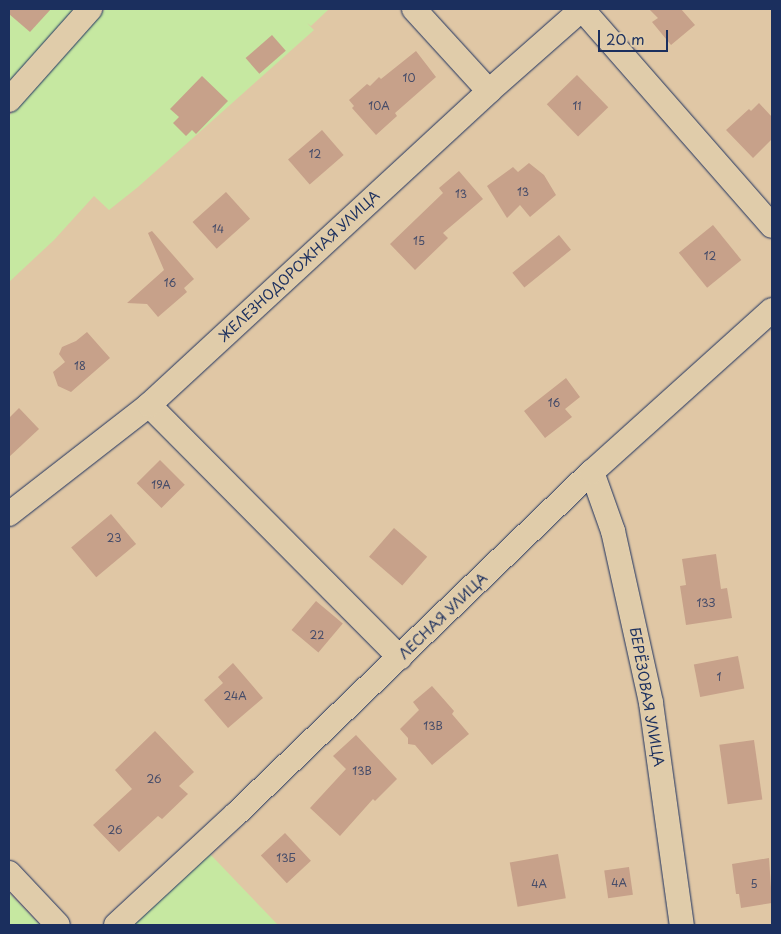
<!DOCTYPE html>
<html>
<head>
<meta charset="utf-8">
<style>
  body { margin:0 }
  #map { position:relative; width:781px; height:934px; overflow:hidden; background:#e0c7a5; font-family:"Playpen Sans",sans-serif }
  div>[style] { position:absolute }
  .green>* { inset:0; background:#c6e8a1 }
  .building>* { inset:0; background:#c7a18a; transform-origin:0 0 }
  .roads { filter:drop-shadow(0 0 1px #1b2f5e) drop-shadow(0 0 1px #1b2f5e) }
  .minor>* { height:24px; margin:-12px; padding:0 12px; transform-origin:12px; border-radius:12px; background:#e0ccaa }
  span { translate:-50% -50%; white-space:nowrap; text-align:center; line-height:1.15; -webkit-text-stroke:4px #e0ccaa; paint-order:stroke }
  .number-label { font-size:11px; color:#464c69 }
  .number-label span { -webkit-text-stroke-width:0 }
  .street-label { font-size:14px; color:#1b2f5e }
  .frame { position:absolute; inset:0; border:10px solid #1b2f5e; pointer-events:none }
  .scale { position:absolute; left:598px; top:30px; width:70px; height:22px; box-sizing:border-box; border:2px solid #1b2f5e; border-top:0; padding-left:6px; font-size:15px; line-height:18px; white-space:nowrap; color:#1b2f5e; -webkit-text-stroke:4px #e0ccaa; paint-order:stroke }
</style>
</head>
<body>
<div id="map">
  <div class="green">
    <div style="clip-path:polygon(9px 9px,76px 9px,9px 87px)"></div>
    <div style="clip-path:polygon(105px 9px,329px 9px,311px 26px,307px 23px,314px 30px,138px 187px,109px 210px,94px 196px,54px 240px,9px 282px,9px 116px)"></div>
    <div style="clip-path:polygon(209px 853px,278px 925px,132px 925px)"></div>
    <div style="clip-path:polygon(9px 893px,39px 924px,38px 925px,9px 925px)"></div>
  </div>
  <div class="building">
    <div style="clip-path:polygon(9px 9px,51px 9px,30px 32px,9px 14px)"></div>
    <div style="clip-path:polygon(649px 9px,681px 9px,695px 25px,671px 45px,652px 22px,658px 18px)"></div>
    <div style="left:272px;top:35px;width:21px;height:35px;rotate:49deg"></div>
    <div style="clip-path:polygon(416px 51px,436px 77px,395px 113px,397px 116px,376px 135px,352px 108px,354px 106px,349px 100px,367px 84px,370px 86px,379px 77px,381px 79px)"></div>
    <div style="left:577px;top:75px;width:45px;height:42px;rotate:46deg"></div>
    <div style="clip-path:polygon(202px 76px,228px 101px,196px 134px,192px 130px,186px 136px,173px 123px,179px 117px,170px 109px)"></div>
    <div style="clip-path:polygon(759px 103px,772px 117px,772px 139px,753px 158px,726px 130px,749px 109px,751px 111px)"></div>
    <div style="left:322px;top:130px;width:33px;height:45px;rotate:49deg"></div>
    <div style="clip-path:polygon(529px 163px,544px 175px,556px 195px,530px 217px,520px 205px,507px 218px,487px 186px,513px 167px,518px 172px)"></div>
    <div style="clip-path:polygon(459px 171px,483px 199px,443px 233px,448px 238px,415px 270px,390px 244px,443px 193px,439px 188px)"></div>
    <div style="left:226px;top:192px;width:36px;height:45px;rotate:48deg"></div>
    <div style="left:713px;top:225px;width:45px;height:44px;rotate:51deg"></div>
    <div style="clip-path:polygon(152px 231px,194px 279px,184px 288px,187px 292px,158px 317px,147px 304px,127px 303px,164px 270px,148px 233px)"></div>
    <div style="left:559px;top:235px;width:19px;height:60px;rotate:51deg"></div>
    <div style="clip-path:polygon(87px 332px,110px 358px,71px 392px,58px 386px,53px 372px,65px 362px,59px 354px,62px 347px,76px 341px)"></div>
    <div style="clip-path:polygon(566px 378px,580px 397px,565px 409px,572px 417px,545px 438px,524px 411px)"></div>
    <div style="clip-path:polygon(19px 408px,39px 429px,9px 457px,9px 418px)"></div>
    <div style="left:160px;top:460px;width:35px;height:33px;rotate:45deg"></div>
    <div style="left:111px;top:514px;width:39px;height:52px;rotate:50deg"></div>
    <div style="left:394px;top:528px;width:44px;height:38px;rotate:41deg"></div>
    <div style="clip-path:polygon(716px 554px,721px 589px,727px 588px,732px 618px,686px 625px,680px 586px,686px 585px,682px 559px)"></div>
    <div style="left:316px;top:601px;width:35px;height:38px;rotate:40deg"></div>
    <div style="left:738px;top:656px;width:33px;height:45px;rotate:79deg"></div>
    <div style="clip-path:polygon(233px 663px,263px 698px,228px 728px,204px 700px,223px 683px,218px 677px)"></div>
    <div style="clip-path:polygon(432px 686px,454px 711px,452px 714px,469px 734px,432px 765px,415px 745px,408px 744px,408px 738px,400px 729px,419px 710px,413px 702px)"></div>
    <div style="clip-path:polygon(155px 731px,194px 772px,179px 786px,188px 794px,162px 819px,158px 816px,119px 852px,93px 825px,132px 789px,115px 770px)"></div>
    <div style="clip-path:polygon(356px 735px,397px 779px,375px 801px,373px 799px,340px 836px,310px 808px,346px 769px,333px 756px)"></div>
    <div style="left:754px;top:740px;width:60px;height:35px;rotate:82deg"></div>
    <div style="left:285px;top:833px;width:38px;height:33px;rotate:47deg"></div>
    <div style="left:558px;top:854px;width:45px;height:49px;rotate:80deg"></div>
    <div style="clip-path:polygon(769px 858px,772px 903px,741px 908px,739px 894px,736px 894px,732px 864px)"></div>
    <div style="left:629px;top:867px;width:28px;height:25px;rotate:82deg"></div>
  </div>
  <div class="roads">
    <div class="minor">
      <div style="left:414px;top:9px;width:111px;rotate:47.6deg"></div>
      <div style="left:9px;top:100px;width:122px;rotate:-48.3deg"></div>
      <div style="left:149px;top:405px;width:356px;rotate:45.2deg"></div>
      <div style="left:592px;top:472px;width:63px;rotate:70.4deg"></div>
      <div style="left:613px;top:531px;width:176px;rotate:77.5deg"></div>
      <div style="left:651px;top:703px;width:224px;rotate:82.1deg"></div>
      <div style="left:9px;top:514px;width:177px;rotate:-37.9deg"></div>
      <div style="left:149px;top:405px;width:463px;rotate:-42.7deg"></div>
      <div style="left:489px;top:91px;width:124px;rotate:-41.4deg"></div>
      <div style="left:582px;top:9px;width:288px;rotate:48.8deg"></div>
      <div style="left:9px;top:873px;width:71px;rotate:46.7deg"></div>
      <div style="left:116px;top:925px;width:163px;rotate:-42.8deg"></div>
      <div style="left:236px;top:814px;width:494px;rotate:-43.9deg"></div>
      <div style="left:592px;top:472px;width:242px;rotate:-42deg"></div>
    </div>
  </div>
  <div class="number-label">
    <span style="left:409px;top:78px">10</span>
    <span style="left:379px;top:106px">10А</span>
    <span style="left:577px;top:106px">11</span>
    <span style="left:315px;top:154px">12</span>
    <span style="left:523px;top:192px">13</span>
    <span style="left:461px;top:194px">13</span>
    <span style="left:218px;top:229px">14</span>
    <span style="left:419px;top:241px">15</span>
    <span style="left:710px;top:256px">12</span>
    <span style="left:170px;top:283px">16</span>
    <span style="left:80px;top:366px">18</span>
    <span style="left:554px;top:403px">16</span>
    <span style="left:161px;top:485px">19А</span>
    <span style="left:114px;top:538px">23</span>
    <span style="left:706px;top:603px">13З</span>
    <span style="left:317px;top:635px">22</span>
    <span style="left:719px;top:677px">1</span>
    <span style="left:235px;top:696px">24А</span>
    <span style="left:433px;top:726px">13В</span>
    <span style="left:362px;top:771px">13В</span>
    <span style="left:154px;top:779px">26</span>
    <span style="left:115px;top:830px">26</span>
    <span style="left:286px;top:858px">13Б</span>
    <span style="left:619px;top:883px">4А</span>
    <span style="left:539px;top:884px">4А</span>
    <span style="left:754px;top:884px">5</span>
  </div>
  <div class="street-label">
    <span style="left:299px;top:266px;rotate:-43deg">ЖЕЛЕЗНОДОРОЖНАЯ УЛИЦА</span>
    <span style="left:443px;top:616px;rotate:-44deg">ЛЕСНАЯ УЛИЦА</span>
    <span style="left:647px;top:697px;rotate:80deg">БЕРЁЗОВАЯ УЛИЦА</span>
  </div>
  <div class="frame"></div>
  <div class="scale">20 m</div>
</div>
</body>
</html>
